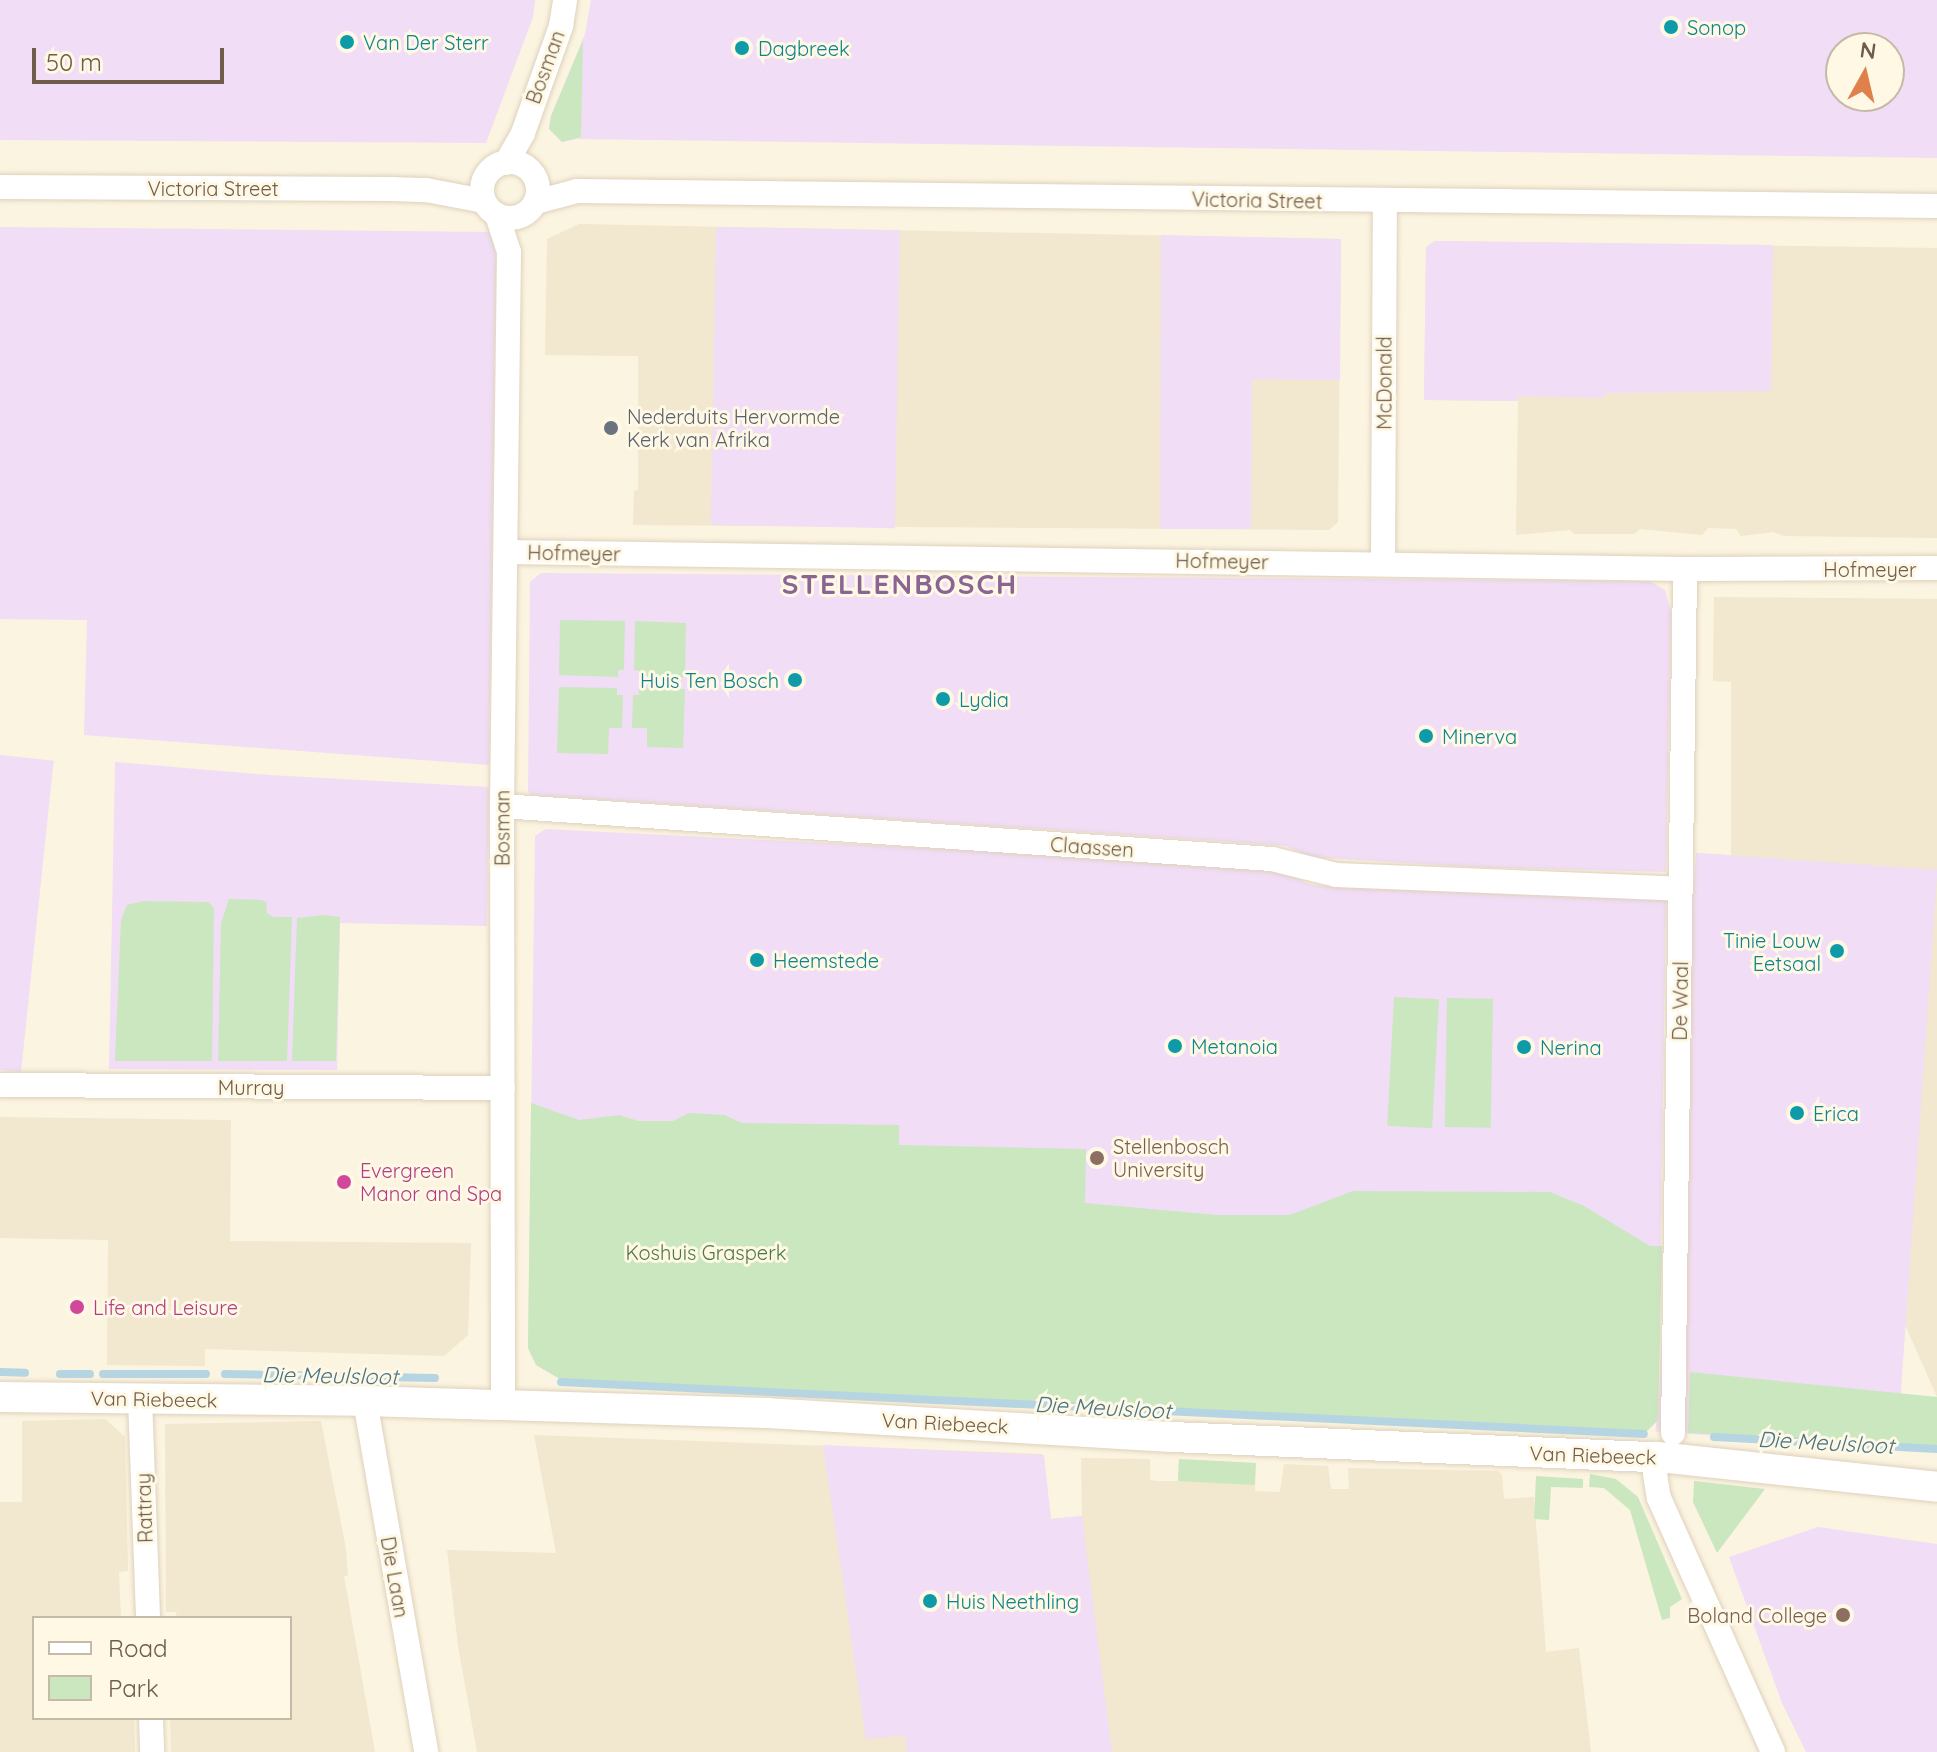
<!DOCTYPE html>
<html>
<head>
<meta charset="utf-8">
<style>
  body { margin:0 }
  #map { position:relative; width:1937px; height:1752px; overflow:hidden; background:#fbf4e0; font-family:Quicksand,sans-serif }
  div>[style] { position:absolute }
  .residential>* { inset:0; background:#f2e7cf }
  .education>* { inset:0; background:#f1ddf6; transform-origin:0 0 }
  .green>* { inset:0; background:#cae7c0; transform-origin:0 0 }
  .stream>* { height:8px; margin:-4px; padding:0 4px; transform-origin:4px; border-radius:4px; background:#b6d5e2 }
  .roads { filter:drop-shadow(0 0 2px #ded1bc) drop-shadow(0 0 2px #ded1bc) }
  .minor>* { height:24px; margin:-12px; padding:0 12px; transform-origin:12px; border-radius:12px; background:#fff }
  .minor>.ring { margin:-12px; padding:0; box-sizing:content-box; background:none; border:24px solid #fff; border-radius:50% }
  .tertiary>* { height:30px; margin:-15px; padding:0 15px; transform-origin:15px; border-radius:15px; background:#fff }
  .dots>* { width:22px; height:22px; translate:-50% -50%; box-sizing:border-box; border:4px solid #fef8e5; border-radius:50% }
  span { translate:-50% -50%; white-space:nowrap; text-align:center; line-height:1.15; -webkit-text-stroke:6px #fef8e5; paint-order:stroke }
  .culture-label { font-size:20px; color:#0d838f }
  .left { translate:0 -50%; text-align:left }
  .right { translate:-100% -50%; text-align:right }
  .street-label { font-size:20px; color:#6f5c49 }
  .worship-label { font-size:20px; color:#5b616d }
  .education-label { font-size:20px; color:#785e54 }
  .hotel-label { font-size:20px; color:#b23c85 }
  .park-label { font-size:20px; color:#4d7a44 }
  .water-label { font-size:22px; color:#477489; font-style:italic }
  .district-label { font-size:28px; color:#8a6593; font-weight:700; letter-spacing:2px }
  .legend { position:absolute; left:32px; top:1616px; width:260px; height:104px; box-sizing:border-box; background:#fef8e5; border:2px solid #c5baa7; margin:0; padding:10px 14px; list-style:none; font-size:24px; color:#6f5c49 }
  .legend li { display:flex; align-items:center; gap:16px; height:40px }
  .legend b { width:40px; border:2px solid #c5baa7 }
  .north { position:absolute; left:1825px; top:32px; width:80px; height:80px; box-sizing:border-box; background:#fef8e5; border:2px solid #c5baa7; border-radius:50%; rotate:8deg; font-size:22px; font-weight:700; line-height:32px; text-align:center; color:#6f5c49 }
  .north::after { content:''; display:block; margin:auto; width:28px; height:36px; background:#df814a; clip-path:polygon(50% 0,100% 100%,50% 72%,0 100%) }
  .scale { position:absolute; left:32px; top:48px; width:192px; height:36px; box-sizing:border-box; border:4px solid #6f5c49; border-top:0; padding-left:10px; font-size:24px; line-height:28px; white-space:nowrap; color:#6f5c49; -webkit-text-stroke:6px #fef8e5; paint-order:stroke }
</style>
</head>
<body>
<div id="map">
  <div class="residential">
    <div style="clip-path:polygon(579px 224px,1341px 239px,1338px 522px,1329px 530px,633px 525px,634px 491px,638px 490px,638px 356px,545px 355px,547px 239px)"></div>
    <div style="clip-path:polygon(1435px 241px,1937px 248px,1937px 538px,1784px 536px,1773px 532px,1741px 536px,1736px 529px,1708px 528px,1702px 535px,1640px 529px,1634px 534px,1574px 534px,1570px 530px,1516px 535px,1518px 401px,1424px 400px,1426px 247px)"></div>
    <div style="clip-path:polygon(1714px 597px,1937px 599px,1937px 1397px,1696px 853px,1731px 855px,1731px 682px,1713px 681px)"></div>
    <div style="clip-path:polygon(0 1117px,231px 1120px,230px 1241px,471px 1243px,468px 1335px,444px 1356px,205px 1349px,205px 1366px,107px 1365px,108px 1240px,0 1238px)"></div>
    <div style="clip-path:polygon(105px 1419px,125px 1437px,128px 1571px,119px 1572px,121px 1618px,34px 1618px,34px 1718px,134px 1718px,135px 1752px,0 1752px,0 1502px,22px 1502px,22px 1421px)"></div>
    <div style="clip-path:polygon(321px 1421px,346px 1549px,348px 1576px,344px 1576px,375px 1752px,171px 1752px,170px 1718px,290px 1718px,290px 1618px,177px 1618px,176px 1612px,166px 1612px,165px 1424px)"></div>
    <div style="clip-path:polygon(534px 1435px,1042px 1454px,1051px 1519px,1082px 1516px,1081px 1458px,1150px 1459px,1150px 1480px,1156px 1481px,1178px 1481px,1179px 1459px,1256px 1463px,1255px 1491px,1280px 1492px,1284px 1464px,1328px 1466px,1331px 1489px,1349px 1489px,1348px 1468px,1498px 1471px,1502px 1475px,1504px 1499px,1534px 1497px,1546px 1652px,1579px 1648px,1591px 1752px,477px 1752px,458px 1646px,447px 1550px,556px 1553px)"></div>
  </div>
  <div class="education">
    <div style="clip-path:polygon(0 0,535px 0,533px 17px,486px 143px,0 140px)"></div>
    <div style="clip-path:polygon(evenodd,591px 0,1937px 0,1937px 158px,577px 139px,562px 142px,549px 129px,551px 116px,585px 34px,591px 0,1841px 48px,1889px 48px,1889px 96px,1841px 96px,1841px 48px)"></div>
    <div style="clip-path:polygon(0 227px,493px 232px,496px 257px,489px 765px,84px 735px,87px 620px,0 619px)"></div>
    <div style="left:716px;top:227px;width:184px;height:298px;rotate:1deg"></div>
    <div style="clip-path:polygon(1161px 235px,1341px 239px,1340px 380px,1252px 379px,1251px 529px,1160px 529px)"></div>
    <div style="clip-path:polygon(1435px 241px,1773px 245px,1771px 391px,1604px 393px,1604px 398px,1518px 396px,1518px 401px,1424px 400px,1426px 247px)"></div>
    <div style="clip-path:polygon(541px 573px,1650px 581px,1665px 590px,1671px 612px,1666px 872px,1471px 867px,1310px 857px,1286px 846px,1231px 842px,533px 795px,528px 792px,530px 582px)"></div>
    <div style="left:0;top:755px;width:54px;height:313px;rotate:6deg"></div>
    <div style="clip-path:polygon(115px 762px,269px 775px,489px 787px,487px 926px,340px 923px,337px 1070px,109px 1069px)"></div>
    <div style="clip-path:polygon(546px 829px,1006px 852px,1281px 872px,1313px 885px,1354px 888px,1666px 899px,1658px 1420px,1647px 1431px,560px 1379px,536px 1365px,528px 1348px,535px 836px)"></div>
    <div style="left:1696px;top:853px;width:242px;height:580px;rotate:4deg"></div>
    <div style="clip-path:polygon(823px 1445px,1044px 1455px,1051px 1519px,1082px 1516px,1112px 1752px,907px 1752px,905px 1735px,866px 1739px)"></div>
    <div style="clip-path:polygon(1818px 1527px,1937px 1544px,1937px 1752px,1806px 1752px,1782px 1703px,1729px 1557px)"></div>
  </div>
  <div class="green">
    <div style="clip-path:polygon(583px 40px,581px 137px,562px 142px,549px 129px,551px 116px)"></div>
    <div style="clip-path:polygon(560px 620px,625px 621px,624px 670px,618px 670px,618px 677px,559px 675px)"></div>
    <div style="clip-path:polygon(635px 621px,686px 623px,685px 677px,639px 676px,640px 671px,634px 670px)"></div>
    <div style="clip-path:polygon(559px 687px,617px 688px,617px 695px,623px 695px,622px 728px,609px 728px,608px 754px,557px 753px)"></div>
    <div style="clip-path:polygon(639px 688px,685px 689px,683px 748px,647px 747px,647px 728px,632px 728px,633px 695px,639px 695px)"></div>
    <div style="clip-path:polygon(229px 899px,261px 900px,266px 902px,267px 913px,273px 917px,292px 917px,287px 1061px,218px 1061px,221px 923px)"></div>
    <div style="clip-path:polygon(143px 901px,208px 902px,214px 908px,212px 1061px,115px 1061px,121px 920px,127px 905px)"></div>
    <div style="clip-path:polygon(324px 915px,340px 917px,336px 1061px,292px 1061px,297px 918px)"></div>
    <div style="left:1394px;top:997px;width:45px;height:129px;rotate:3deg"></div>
    <div style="left:1447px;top:998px;width:46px;height:129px;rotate:1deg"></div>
    <div style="clip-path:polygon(531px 1103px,579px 1120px,620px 1115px,638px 1121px,673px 1121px,689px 1113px,724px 1115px,742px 1123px,899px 1125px,899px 1145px,1086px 1149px,1085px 1203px,1217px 1215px,1290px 1215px,1353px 1191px,1550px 1192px,1584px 1206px,1650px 1246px,1662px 1246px,1658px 1420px,1647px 1431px,560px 1379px,536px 1365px,528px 1348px)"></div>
    <div style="clip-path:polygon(1690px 1372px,1937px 1397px,1937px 1446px,1688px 1433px)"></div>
    <div style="left:1179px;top:1459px;width:77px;height:22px;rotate:3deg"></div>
    <div style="clip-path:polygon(1590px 1474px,1616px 1479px,1638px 1497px,1682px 1599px,1670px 1607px,1670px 1618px,1662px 1620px,1630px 1510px,1604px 1488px,1589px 1487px)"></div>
    <div style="clip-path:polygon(1536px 1476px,1583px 1479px,1583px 1488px,1551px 1487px,1549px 1520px,1534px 1519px)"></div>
    <div style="clip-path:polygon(1694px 1481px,1765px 1489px,1717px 1553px,1693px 1502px)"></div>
  </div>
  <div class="stream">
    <div style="left:1px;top:1372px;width:24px;rotate:2deg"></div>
    <div style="left:60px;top:1374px;width:30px"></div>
    <div style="left:103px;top:1374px;width:103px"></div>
    <div style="left:225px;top:1374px;width:210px;rotate:1.1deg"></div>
    <div style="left:561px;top:1382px;width:1084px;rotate:2.75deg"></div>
    <div style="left:1714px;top:1437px;width:223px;rotate:3.1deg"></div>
  </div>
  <div class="roads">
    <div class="minor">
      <div class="ring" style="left:482px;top:162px;width:32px;height:32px"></div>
      <div style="left:506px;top:163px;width:34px;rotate:-60deg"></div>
      <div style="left:523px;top:133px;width:114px;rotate:-70.4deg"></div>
      <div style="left:561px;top:26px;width:26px;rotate:-81deg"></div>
      <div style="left:0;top:187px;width:392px;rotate:0.3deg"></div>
      <div style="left:392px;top:189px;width:34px;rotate:2deg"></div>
      <div style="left:426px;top:190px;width:59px;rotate:10.7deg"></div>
      <div style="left:536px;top:202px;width:42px;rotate:-15deg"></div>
      <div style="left:577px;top:191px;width:1360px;rotate:0.63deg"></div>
      <div style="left:497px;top:215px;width:39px;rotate:72deg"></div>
      <div style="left:509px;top:252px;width:554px;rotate:90.72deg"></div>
      <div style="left:502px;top:806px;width:599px;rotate:89.9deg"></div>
      <div style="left:506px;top:552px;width:1179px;rotate:0.83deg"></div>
      <div style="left:1685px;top:569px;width:252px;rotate:-0.2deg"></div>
      <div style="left:1383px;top:563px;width:360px;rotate:-89.7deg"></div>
      <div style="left:502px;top:806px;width:772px;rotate:3.94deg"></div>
      <div style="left:1272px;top:859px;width:66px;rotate:14deg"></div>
      <div style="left:1336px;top:875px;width:345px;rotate:2.3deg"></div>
      <div style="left:0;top:1085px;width:503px;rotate:0.34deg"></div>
      <div style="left:140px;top:1398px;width:220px;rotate:87.9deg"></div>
      <div style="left:365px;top:1401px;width:356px;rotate:80.1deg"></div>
      <div style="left:1673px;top:1433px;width:864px;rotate:-89.2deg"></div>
      <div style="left:1658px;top:1457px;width:17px;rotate:100deg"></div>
      <div style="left:1655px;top:1474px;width:24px;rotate:81deg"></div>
      <div style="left:1659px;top:1498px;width:278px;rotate:65.8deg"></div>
      <div style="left:151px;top:1718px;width:34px;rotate:88deg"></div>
    </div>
    <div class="tertiary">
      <div style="left:0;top:1397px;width:365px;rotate:0.6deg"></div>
      <div style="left:365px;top:1401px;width:402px;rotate:1.7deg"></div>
      <div style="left:767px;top:1413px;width:406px;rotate:3.4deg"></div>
      <div style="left:1172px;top:1437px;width:486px;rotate:2.4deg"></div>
      <div style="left:1658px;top:1457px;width:281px;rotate:6.1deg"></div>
    </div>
  </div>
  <div class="dots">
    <div style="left:1671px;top:27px;background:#0f9aa8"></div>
    <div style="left:347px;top:42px;background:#0f9aa8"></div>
    <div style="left:742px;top:48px;background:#0f9aa8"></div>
    <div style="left:611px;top:428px;background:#6b7280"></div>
    <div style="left:795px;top:680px;background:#0f9aa8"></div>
    <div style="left:943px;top:699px;background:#0f9aa8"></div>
    <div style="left:1426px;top:736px;background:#0f9aa8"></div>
    <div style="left:1837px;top:951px;background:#0f9aa8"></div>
    <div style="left:757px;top:960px;background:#0f9aa8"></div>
    <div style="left:1175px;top:1046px;background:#0f9aa8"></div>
    <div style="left:1524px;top:1047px;background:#0f9aa8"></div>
    <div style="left:1797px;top:1113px;background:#0f9aa8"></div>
    <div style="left:1097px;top:1158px;background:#8d6e63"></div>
    <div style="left:344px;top:1182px;background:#d1479c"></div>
    <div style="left:77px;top:1307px;background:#d1479c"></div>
    <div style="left:930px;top:1601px;background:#0f9aa8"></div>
    <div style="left:1843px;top:1615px;background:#8d6e63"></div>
  </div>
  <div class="culture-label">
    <span class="left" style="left:1687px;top:27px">Sonop</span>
    <span class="left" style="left:363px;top:42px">Van Der Sterr</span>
    <span class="left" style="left:758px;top:48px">Dagbreek</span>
    <span class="right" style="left:779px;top:680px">Huis Ten Bosch</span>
    <span class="left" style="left:959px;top:699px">Lydia</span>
    <span class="left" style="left:1442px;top:736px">Minerva</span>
    <span class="right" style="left:1821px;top:952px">Tinie Louw<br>Eetsaal</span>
    <span class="left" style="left:773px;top:960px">Heemstede</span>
    <span class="left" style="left:1191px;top:1046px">Metanoia</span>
    <span class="left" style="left:1540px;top:1047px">Nerina</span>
    <span class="left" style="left:1813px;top:1113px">Erica</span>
    <span class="left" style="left:946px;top:1601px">Huis Neethling</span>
  </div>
  <div class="street-label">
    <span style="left:545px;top:67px;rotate:-70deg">Bosman</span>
    <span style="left:213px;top:188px">Victoria Street</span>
    <span style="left:1257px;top:200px;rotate:1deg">Victoria Street</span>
    <span style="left:1384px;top:383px;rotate:-90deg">McDonald</span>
    <span style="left:574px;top:553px;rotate:1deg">Hofmeyer</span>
    <span style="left:1222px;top:561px;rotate:1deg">Hofmeyer</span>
    <span style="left:1870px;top:569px">Hofmeyer</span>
    <span style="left:502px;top:828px;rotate:-90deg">Bosman</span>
    <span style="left:1092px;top:847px;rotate:4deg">Claassen</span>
    <span style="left:1680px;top:1001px;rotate:-89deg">De Waal</span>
    <span style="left:251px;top:1087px">Murray</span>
    <span style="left:154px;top:1399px;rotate:1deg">Van Riebeeck</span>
    <span style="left:945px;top:1423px;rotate:3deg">Van Riebeeck</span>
    <span style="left:1593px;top:1455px;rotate:2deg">Van Riebeeck</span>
    <span style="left:144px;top:1508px;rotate:-92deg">Rattray</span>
    <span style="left:395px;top:1577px;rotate:80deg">Die Laan</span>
  </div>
  <div class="worship-label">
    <span class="left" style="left:627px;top:428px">Nederduits Hervormde<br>Kerk van Afrika</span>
  </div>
  <div class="education-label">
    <span class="left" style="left:1113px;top:1158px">Stellenbosch<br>University</span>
    <span class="right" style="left:1827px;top:1615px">Boland College</span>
  </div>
  <div class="hotel-label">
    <span class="left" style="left:360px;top:1182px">Evergreen<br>Manor and Spa</span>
    <span class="left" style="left:93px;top:1307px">Life and Leisure</span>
  </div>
  <div class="park-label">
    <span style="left:706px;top:1252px">Koshuis Grasperk</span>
  </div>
  <div class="water-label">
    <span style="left:330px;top:1376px;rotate:1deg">Die Meulsloot</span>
    <span style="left:1103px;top:1408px;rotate:3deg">Die Meulsloot</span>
    <span style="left:1826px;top:1443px;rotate:3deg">Die Meulsloot</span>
  </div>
  <div class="district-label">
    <span style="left:900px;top:584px">STELLENBOSCH</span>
  </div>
  <ul class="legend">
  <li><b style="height:10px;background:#fff"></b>Road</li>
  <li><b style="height:22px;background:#cae7c0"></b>Park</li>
  </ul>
  <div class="north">N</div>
  <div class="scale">50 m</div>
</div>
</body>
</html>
